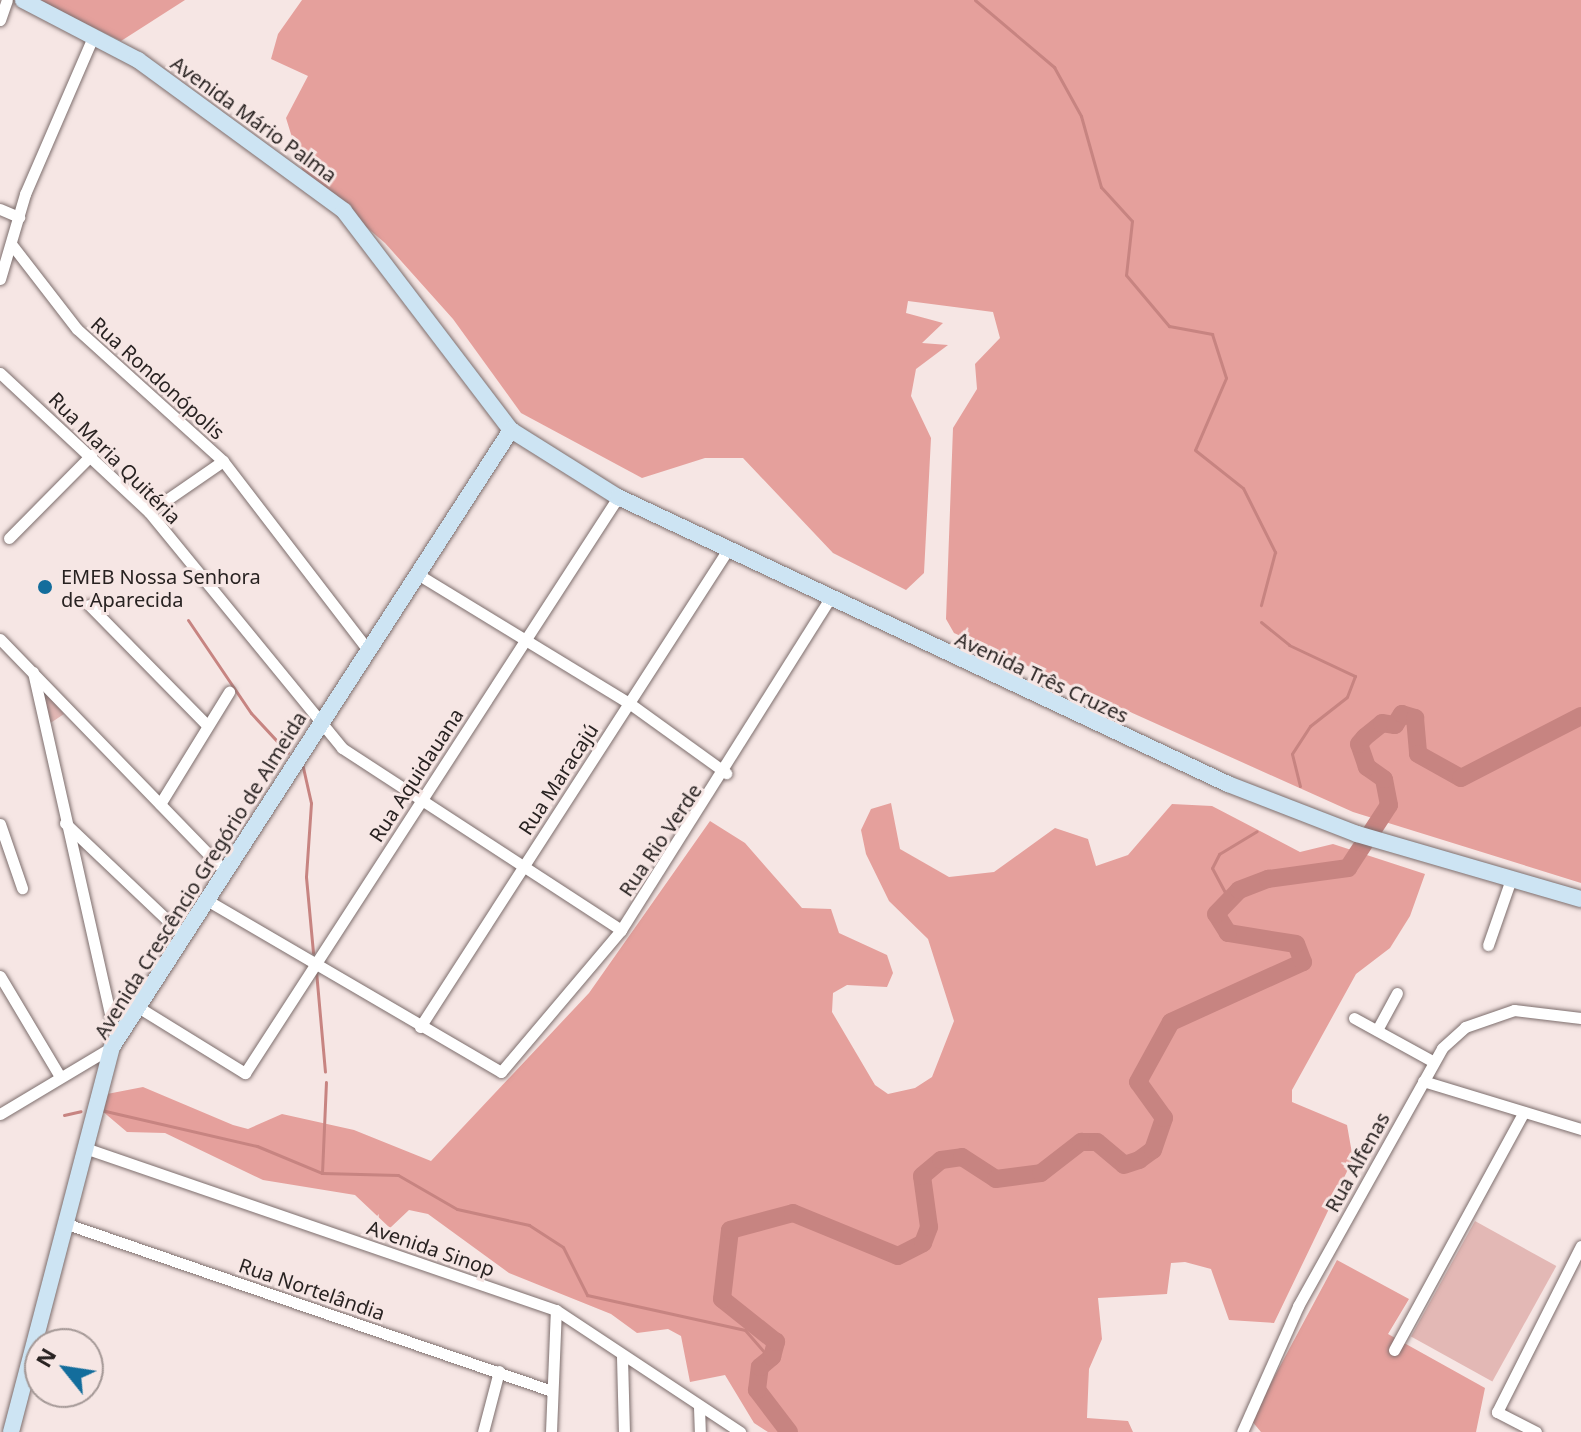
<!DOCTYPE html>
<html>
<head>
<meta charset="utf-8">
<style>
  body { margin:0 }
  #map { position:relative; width:1581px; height:1432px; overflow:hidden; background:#f6e6e4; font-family:"Noto Sans",sans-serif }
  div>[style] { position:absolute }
  .green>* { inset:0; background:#e3b8b5; transform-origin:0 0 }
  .forest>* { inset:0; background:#e5a09c }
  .stream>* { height:3px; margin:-1.5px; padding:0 1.5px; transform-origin:1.5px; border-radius:1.5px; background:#c78481 }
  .river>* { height:18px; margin:-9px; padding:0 9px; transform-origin:9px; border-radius:9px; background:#c78481 }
  .roads { filter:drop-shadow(0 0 2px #7d6e6d) drop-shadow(0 0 2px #7d6e6d) }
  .street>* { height:11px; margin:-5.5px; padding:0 5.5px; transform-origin:5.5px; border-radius:5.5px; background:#fff }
  .secondary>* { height:16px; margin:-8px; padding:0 8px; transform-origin:8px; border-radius:8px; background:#cde4f3 }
  .dots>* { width:22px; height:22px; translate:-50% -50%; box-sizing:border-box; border:4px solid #f6e6e4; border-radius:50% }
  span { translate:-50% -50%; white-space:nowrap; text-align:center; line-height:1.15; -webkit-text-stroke:6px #f6e6e4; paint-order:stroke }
  .street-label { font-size:20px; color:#282221 }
  .poi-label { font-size:20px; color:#282221 }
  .left { translate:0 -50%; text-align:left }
  .north { position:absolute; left:24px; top:1328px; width:80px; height:80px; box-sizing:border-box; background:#f6e6e4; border:2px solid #a49896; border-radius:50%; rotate:300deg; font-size:22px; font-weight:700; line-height:32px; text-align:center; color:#282221 }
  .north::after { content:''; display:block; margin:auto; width:28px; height:36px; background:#136d9c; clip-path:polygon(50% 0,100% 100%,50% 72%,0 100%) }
</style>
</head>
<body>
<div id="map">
  <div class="green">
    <div style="clip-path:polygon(40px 686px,64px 714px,49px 724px)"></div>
    <div style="left:1475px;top:1221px;width:93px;height:132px;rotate:29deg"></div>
  </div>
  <div class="forest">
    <div style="clip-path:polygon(37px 0,185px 0,121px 41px)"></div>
    <div style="clip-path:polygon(302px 0,1581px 0,1581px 883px,1353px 812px,954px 633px,946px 619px,953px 428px,977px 389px,975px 364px,1000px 338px,993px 312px,908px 301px,906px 313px,943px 323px,922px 343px,948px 345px,916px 369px,911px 396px,931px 438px,924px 573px,906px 590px,833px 553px,743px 458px,705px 458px,642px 478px,521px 413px,453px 319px,385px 243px,303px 173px,286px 118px,308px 76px,271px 59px,278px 34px)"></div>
    <div style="clip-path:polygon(891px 803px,900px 849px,949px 877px,994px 872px,1055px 828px,1088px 839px,1096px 866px,1128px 855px,1172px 804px,1212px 806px,1300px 852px,1333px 844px,1425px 874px,1410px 916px,1390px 948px,1356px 974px,1292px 1090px,1292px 1102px,1347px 1125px,1353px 1159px,1274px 1323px,1229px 1320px,1211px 1269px,1185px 1262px,1171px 1263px,1167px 1294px,1098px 1298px,1102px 1339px,1089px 1369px,1087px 1418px,1128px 1421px,1133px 1432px,768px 1432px,754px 1423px,725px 1375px,690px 1382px,681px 1336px,668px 1329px,637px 1333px,611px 1314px,509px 1273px,428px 1214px,409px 1210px,390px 1228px,355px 1195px,263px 1180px,165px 1133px,127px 1132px,101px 1110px,107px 1094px,143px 1087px,233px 1125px,248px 1129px,282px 1114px,354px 1130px,431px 1161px,589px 993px,710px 821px,745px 843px,802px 908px,831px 909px,839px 933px,887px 955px,893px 973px,887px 987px,847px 985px,833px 993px,832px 1012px,875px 1085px,888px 1094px,915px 1088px,932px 1077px,954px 1021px,928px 939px,889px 901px,866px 854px,861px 830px,871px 809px)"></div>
    <div style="clip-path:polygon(1337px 1260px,1409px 1299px,1388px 1334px,1485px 1388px,1476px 1432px,1261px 1432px,1251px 1420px)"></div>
  </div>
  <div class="stream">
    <div style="left:975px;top:0;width:104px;rotate:40.3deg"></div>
    <div style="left:1054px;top:67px;width:56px;rotate:61.1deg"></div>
    <div style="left:1081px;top:116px;width:74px;rotate:74.3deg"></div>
    <div style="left:1101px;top:187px;width:46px;rotate:47.6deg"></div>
    <div style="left:1132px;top:221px;width:54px;rotate:96.3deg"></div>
    <div style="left:1126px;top:275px;width:67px;rotate:49.9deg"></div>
    <div style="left:1169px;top:326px;width:44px;rotate:10.5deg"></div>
    <div style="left:1212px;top:334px;width:46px;rotate:72.3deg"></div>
    <div style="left:1226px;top:378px;width:78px;rotate:113.3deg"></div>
    <div style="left:1195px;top:450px;width:61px;rotate:38.4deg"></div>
    <div style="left:1243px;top:488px;width:72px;rotate:63.4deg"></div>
    <div style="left:1275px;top:552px;width:55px;rotate:104.8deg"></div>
    <div style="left:188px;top:620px;width:112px;rotate:55.9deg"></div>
    <div style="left:251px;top:713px;width:54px;rotate:47.2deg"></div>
    <div style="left:1261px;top:622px;width:36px;rotate:39deg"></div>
    <div style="left:1289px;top:645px;width:73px;rotate:25.2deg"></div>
    <div style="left:1355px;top:676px;width:22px;rotate:111deg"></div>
    <div style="left:1347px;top:697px;width:47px;rotate:141.9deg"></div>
    <div style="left:1310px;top:726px;width:33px;rotate:123deg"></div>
    <div style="left:1292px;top:754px;width:33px;rotate:76deg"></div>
    <div style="left:302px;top:763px;width:41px;rotate:77.3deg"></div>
    <div style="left:311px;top:803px;width:74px;rotate:93.9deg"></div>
    <div style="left:306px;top:877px;width:76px;rotate:84.7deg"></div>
    <div style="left:1228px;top:898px;width:34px;rotate:-118deg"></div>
    <div style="left:1212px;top:868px;width:16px;rotate:-63deg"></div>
    <div style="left:1219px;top:854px;width:44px;rotate:-31.2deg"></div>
    <div style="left:316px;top:971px;width:101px;rotate:84.9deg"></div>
    <div style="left:101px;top:1110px;width:160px;rotate:13deg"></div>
    <div style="left:257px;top:1146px;width:70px;rotate:22.6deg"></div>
    <div style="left:322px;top:1173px;width:76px;rotate:1.5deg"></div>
    <div style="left:398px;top:1175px;width:68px;rotate:30deg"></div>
    <div style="left:457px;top:1209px;width:74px;rotate:12.5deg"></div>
    <div style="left:529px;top:1225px;width:40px;rotate:32.9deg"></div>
    <div style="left:563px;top:1247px;width:54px;rotate:63.4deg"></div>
    <div style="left:587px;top:1295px;width:162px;rotate:12.5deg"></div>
    <div style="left:745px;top:1330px;width:38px;rotate:49deg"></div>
    <div style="left:64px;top:1115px;width:17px;rotate:-13deg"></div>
    <div style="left:322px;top:1173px;width:91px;rotate:-87.5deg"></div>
  </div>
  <div class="river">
    <div style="left:789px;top:1432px;width:53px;rotate:-127.3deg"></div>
    <div style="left:757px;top:1390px;width:23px;rotate:-83deg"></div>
    <div style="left:760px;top:1367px;width:16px;rotate:-40deg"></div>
    <div style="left:772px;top:1357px;width:16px;rotate:-75deg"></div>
    <div style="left:776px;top:1342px;width:69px;rotate:-141.5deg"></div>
    <div style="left:722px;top:1299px;width:69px;rotate:-83.4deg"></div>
    <div style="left:730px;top:1230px;width:65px;rotate:-15.1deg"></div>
    <div style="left:793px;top:1213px;width:113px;rotate:22.3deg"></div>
    <div style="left:898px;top:1256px;width:28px;rotate:-27deg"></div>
    <div style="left:923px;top:1243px;width:17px;rotate:-69deg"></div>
    <div style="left:929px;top:1227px;width:51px;rotate:-97.8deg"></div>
    <div style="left:922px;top:1176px;width:25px;rotate:-40deg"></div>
    <div style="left:941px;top:1160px;width:21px;rotate:-8deg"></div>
    <div style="left:962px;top:1157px;width:40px;rotate:32.9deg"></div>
    <div style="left:996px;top:1179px;width:45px;rotate:-7.6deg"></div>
    <div style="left:1041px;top:1173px;width:51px;rotate:-37.8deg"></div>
    <div style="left:1081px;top:1142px;width:16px"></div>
    <div style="left:1097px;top:1142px;width:35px;rotate:40deg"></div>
    <div style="left:1124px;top:1165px;width:16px;rotate:-18deg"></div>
    <div style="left:1139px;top:1160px;width:17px;rotate:-36deg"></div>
    <div style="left:1153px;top:1150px;width:34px;rotate:-71deg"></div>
    <div style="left:1164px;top:1118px;width:44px;rotate:-125.8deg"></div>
    <div style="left:1138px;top:1082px;width:68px;rotate:-61.2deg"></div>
    <div style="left:1171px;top:1022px;width:145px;rotate:-24.4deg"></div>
    <div style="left:1303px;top:962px;width:19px;rotate:-111deg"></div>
    <div style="left:1296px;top:944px;width:69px;rotate:-170.8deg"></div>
    <div style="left:1228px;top:933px;width:22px;rotate:-122deg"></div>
    <div style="left:1216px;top:914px;width:33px;rotate:-46deg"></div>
    <div style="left:1239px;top:890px;width:31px;rotate:-21deg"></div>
    <div style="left:1268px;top:879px;width:81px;rotate:-7.8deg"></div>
    <div style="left:1348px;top:868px;width:75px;rotate:-56.9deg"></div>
    <div style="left:1389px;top:805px;width:26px;rotate:-101deg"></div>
    <div style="left:1384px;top:779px;width:21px;rotate:-145deg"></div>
    <div style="left:1367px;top:767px;width:24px;rotate:-109deg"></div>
    <div style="left:1359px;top:744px;width:9px;rotate:-49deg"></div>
    <div style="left:1365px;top:737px;width:22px;rotate:-39deg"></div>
    <div style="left:1382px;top:723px;width:13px;rotate:9deg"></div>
    <div style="left:1395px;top:725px;width:13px;rotate:-58deg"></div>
    <div style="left:1402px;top:714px;width:14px;rotate:17deg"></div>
    <div style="left:1415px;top:718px;width:36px;rotate:85deg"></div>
    <div style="left:1418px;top:754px;width:49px;rotate:29.2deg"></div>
    <div style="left:1461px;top:778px;width:135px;rotate:-27.3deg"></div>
  </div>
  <div class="roads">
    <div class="street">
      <div style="left:0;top:20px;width:21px;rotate:-71deg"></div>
      <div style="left:0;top:209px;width:21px;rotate:23deg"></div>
      <div style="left:12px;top:245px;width:106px;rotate:52.3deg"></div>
      <div style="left:77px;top:329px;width:197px;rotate:42.1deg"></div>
      <div style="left:223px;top:461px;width:238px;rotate:52.5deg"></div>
      <div style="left:0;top:279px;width:89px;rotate:-73.6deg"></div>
      <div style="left:25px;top:194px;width:171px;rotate:-66.6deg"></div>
      <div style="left:0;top:373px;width:204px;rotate:43deg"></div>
      <div style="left:149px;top:512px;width:305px;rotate:50.7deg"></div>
      <div style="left:342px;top:748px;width:333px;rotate:33.1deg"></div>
      <div style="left:149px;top:512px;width:90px;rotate:-34.6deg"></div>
      <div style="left:9px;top:538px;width:117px;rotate:-45.3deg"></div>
      <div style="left:419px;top:575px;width:246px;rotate:31.4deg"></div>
      <div style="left:629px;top:703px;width:120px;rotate:35.8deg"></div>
      <div style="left:89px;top:605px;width:168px;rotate:45.5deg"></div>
      <div style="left:0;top:639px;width:319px;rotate:45.9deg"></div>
      <div style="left:33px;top:672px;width:377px;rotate:77.3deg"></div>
      <div style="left:160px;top:804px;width:132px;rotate:-58.4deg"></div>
      <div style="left:65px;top:823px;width:163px;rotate:43.5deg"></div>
      <div style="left:0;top:824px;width:68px;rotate:71deg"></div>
      <div style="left:205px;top:899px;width:343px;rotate:30.3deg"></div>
      <div style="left:501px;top:1072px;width:186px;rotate:-49.8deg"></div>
      <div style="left:621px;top:930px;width:390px;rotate:-57.8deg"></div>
      <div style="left:1488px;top:945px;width:70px;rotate:-70.8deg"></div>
      <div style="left:0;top:976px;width:115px;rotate:59.2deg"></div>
      <div style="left:138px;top:1007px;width:126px;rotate:31.7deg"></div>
      <div style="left:245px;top:1073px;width:686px;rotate:-57.07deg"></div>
      <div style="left:1354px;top:1018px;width:91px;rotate:28.8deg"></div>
      <div style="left:420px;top:1027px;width:566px;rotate:-57.18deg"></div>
      <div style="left:1377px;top:1030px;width:42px;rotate:-61.6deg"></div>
      <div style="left:1423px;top:1081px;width:165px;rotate:16.9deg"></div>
      <div style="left:0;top:1114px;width:131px;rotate:-30.9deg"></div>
      <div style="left:85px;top:1148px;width:498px;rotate:19deg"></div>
      <div style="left:556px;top:1310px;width:221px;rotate:33.5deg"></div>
      <div style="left:64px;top:1223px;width:513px;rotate:19deg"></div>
      <div style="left:1394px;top:1350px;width:271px;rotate:-61.4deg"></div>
      <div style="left:622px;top:1357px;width:75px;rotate:88.5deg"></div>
      <div style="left:699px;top:1407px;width:25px;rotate:88deg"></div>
      <div style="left:483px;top:1432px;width:63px;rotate:-75.3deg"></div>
      <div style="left:551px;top:1432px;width:122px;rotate:-87.7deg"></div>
      <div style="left:1242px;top:1432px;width:138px;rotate:-66deg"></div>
      <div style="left:1298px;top:1306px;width:295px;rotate:-60.8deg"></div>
      <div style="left:1442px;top:1048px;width:31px;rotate:-42deg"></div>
      <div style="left:1465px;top:1027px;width:52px;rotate:-19.1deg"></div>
      <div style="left:1514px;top:1010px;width:67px;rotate:6.8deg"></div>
      <div style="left:1536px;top:1432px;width:44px;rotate:-152.9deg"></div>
      <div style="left:1497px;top:1412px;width:186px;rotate:-63.2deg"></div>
    </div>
    <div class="secondary">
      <div style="left:23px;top:0;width:130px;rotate:27.6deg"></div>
      <div style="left:138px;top:60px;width:255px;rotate:36.2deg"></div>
      <div style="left:344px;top:211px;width:275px;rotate:52.7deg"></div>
      <div style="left:511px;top:430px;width:126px;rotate:32.1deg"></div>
      <div style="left:618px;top:497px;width:674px;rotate:25.2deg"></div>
      <div style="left:1228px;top:784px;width:138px;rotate:21.2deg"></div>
      <div style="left:1357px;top:834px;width:233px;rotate:16.2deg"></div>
      <div style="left:11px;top:1432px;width:398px;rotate:-75.3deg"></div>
      <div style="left:112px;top:1047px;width:735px;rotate:-57.11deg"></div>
    </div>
  </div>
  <div class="dots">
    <div style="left:45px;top:587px;background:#136d9c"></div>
  </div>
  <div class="street-label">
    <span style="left:254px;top:119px;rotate:36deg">Avenida Mário Palma</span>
    <span style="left:158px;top:378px;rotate:42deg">Rua Rondonópolis</span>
    <span style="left:115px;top:458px;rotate:45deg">Rua Maria Quitéria</span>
    <span style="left:1042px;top:677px;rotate:25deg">Avenida Três Cruzes</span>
    <span style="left:416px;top:775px;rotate:-57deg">Rua Aquidauana</span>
    <span style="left:558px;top:779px;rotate:-57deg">Rua Maracajú</span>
    <span style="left:660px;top:840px;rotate:-56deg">Rua Rio Verde</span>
    <span style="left:200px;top:875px;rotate:-58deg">Avenida Crescêncio Gregório de Almeida</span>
    <span style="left:1357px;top:1162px;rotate:-61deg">Rua Alfenas</span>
    <span style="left:431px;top:1248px;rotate:19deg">Avenida Sinop</span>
    <span style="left:312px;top:1289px;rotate:19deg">Rua Nortelândia</span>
  </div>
  <div class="poi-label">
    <span class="left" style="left:61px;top:588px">EMEB Nossa Senhora<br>de Aparecida</span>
  </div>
  <div class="north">N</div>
</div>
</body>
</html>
